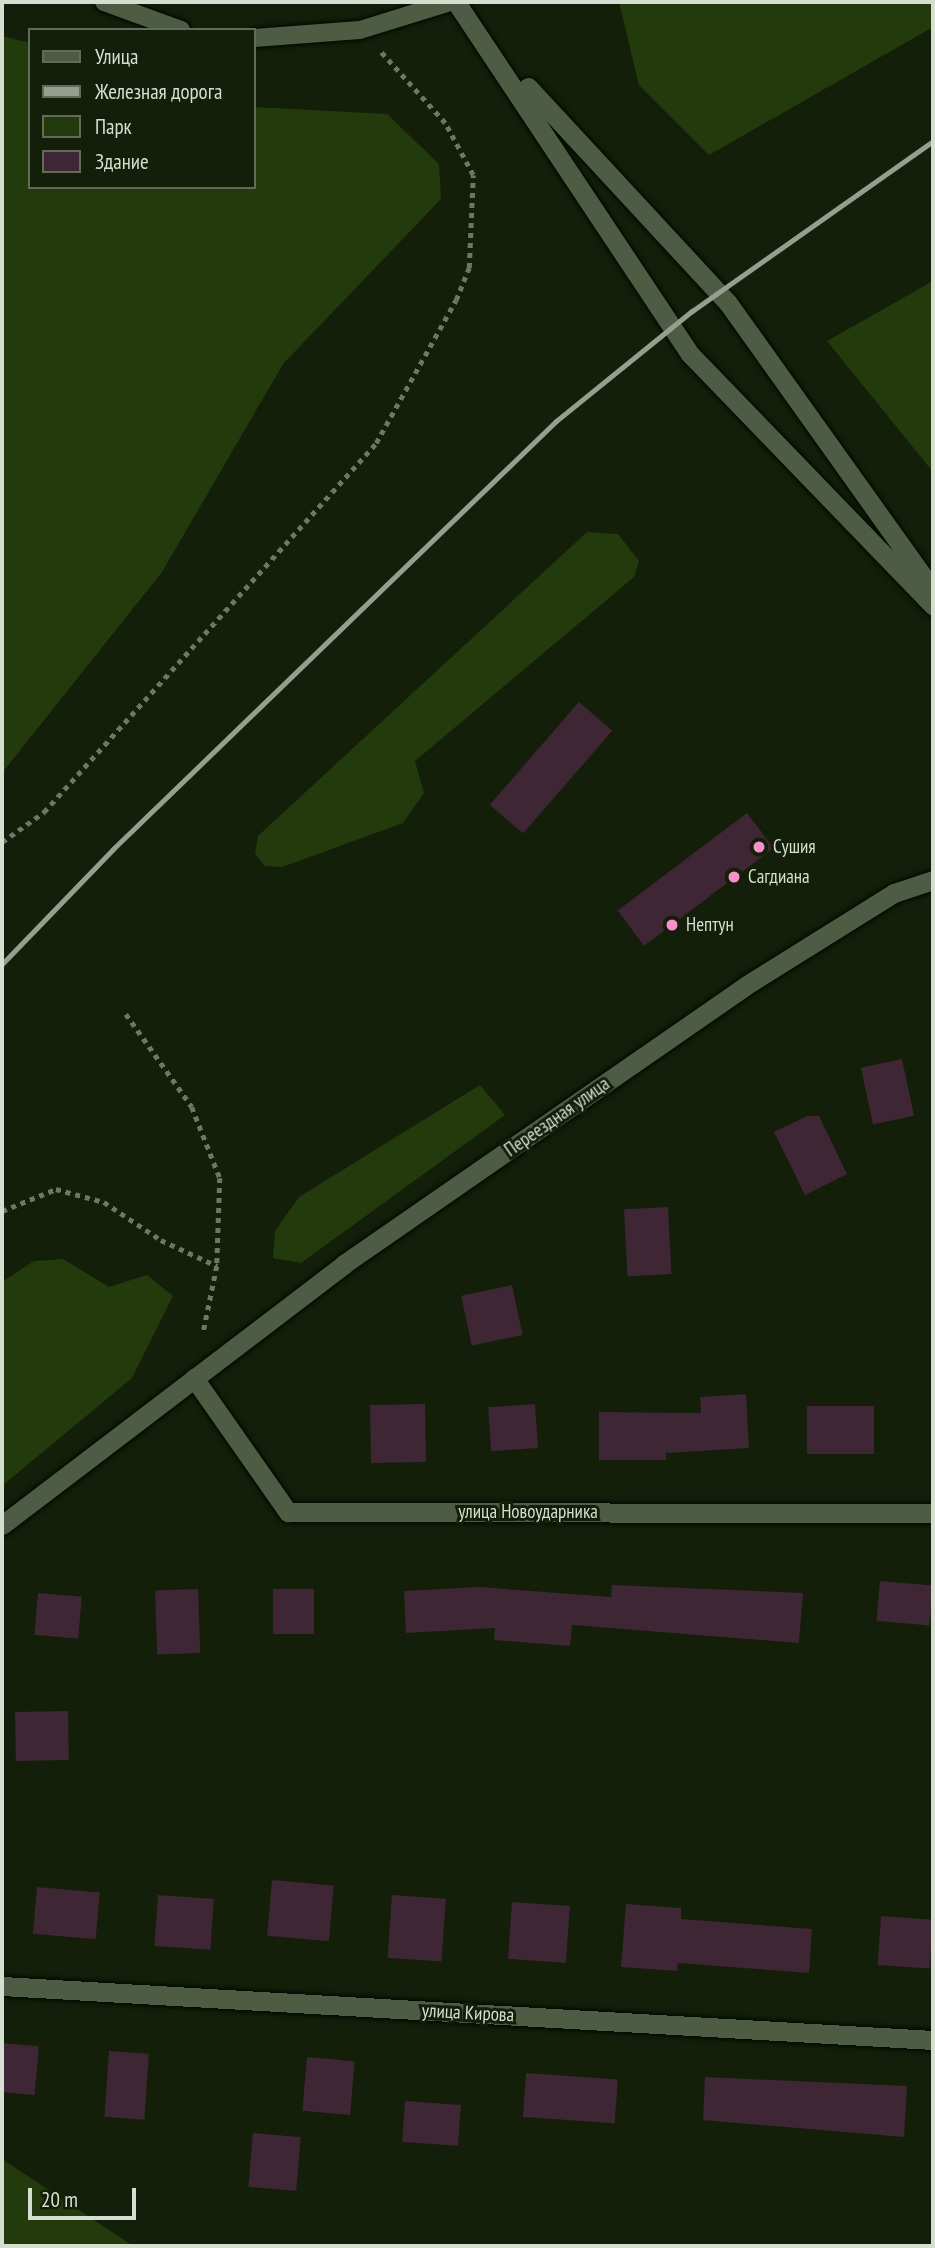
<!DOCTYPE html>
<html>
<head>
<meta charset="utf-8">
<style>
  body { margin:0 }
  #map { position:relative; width:935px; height:2248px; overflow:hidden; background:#131f09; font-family:"PT Sans Narrow",sans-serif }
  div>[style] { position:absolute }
  .green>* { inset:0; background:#233b0c }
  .building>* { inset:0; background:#3e2634; transform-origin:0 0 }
  .path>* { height:4.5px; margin-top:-2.25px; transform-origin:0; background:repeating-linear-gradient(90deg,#6d7764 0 5px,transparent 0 10px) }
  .roads { filter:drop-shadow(0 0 2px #020800) drop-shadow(0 0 2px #020800) }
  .service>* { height:18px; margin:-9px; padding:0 9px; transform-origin:9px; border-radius:9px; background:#4e5c44 }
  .minor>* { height:19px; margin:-9.5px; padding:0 9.5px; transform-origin:9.5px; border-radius:9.5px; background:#4e5c44 }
  .tertiary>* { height:19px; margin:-9.5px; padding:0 9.5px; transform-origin:9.5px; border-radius:9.5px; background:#4e5c44 }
  .rail>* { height:5px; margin:-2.5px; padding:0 2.5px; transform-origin:2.5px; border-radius:2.5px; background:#959f8e }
  .dots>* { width:19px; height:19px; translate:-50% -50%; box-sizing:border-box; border:4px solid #131f09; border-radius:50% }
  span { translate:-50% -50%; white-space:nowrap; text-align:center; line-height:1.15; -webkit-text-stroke:6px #131f09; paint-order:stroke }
  .poi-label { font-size:19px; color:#d6ded0 }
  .left { translate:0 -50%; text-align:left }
  .street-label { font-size:19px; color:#d6ded0 }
  .frame { position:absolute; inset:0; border:4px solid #d6ded0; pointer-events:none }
  .legend { position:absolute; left:28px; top:28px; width:228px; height:161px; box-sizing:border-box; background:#131f09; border:2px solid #616b59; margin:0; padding:9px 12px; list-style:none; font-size:21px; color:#d6ded0 }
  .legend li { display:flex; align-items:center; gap:14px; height:35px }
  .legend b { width:35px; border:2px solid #616b59 }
  .scale { position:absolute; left:28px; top:2188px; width:108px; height:32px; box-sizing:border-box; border:4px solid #d6ded0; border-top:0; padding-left:9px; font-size:21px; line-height:24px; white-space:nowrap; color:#d6ded0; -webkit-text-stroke:5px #131f09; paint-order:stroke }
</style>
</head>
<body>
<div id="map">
  <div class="green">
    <div style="clip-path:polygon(619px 2px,933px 2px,933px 27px,709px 155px,639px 85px)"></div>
    <div style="clip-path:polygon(2px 36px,30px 43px,30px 187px,254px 187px,254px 107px,387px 114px,439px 164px,441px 199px,283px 364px,162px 572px,2px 773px)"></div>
    <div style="clip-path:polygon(933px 281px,933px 472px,827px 341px)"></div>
    <div style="clip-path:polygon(587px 532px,618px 534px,639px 561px,634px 577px,415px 761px,424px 793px,403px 823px,282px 867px,265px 866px,255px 854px,258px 836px)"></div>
    <div style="clip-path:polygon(480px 1085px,505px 1115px,301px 1263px,273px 1258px,275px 1231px,299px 1197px)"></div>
    <div style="clip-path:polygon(63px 1259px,109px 1287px,147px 1275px,173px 1296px,132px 1378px,2px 1486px,2px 1282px,34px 1261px)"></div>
    <div style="clip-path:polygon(2px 2159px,133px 2246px,2px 2246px)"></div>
  </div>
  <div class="building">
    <div style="left:579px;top:702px;width:44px;height:136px;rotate:41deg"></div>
    <div style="left:747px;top:813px;width:44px;height:162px;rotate:53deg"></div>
    <div style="left:902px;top:1059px;width:58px;height:42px;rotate:78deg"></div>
    <div style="clip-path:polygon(807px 1116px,819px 1116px,847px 1174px,805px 1195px,774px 1132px)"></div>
    <div style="left:668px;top:1207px;width:67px;height:44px;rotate:87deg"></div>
    <div style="left:512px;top:1285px;width:51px;height:52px;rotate:78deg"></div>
    <div style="clip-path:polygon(746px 1394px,749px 1448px,666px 1453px,666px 1460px,599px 1460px,599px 1412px,701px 1413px,700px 1397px)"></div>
    <div style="left:425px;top:1404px;width:58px;height:55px;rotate:89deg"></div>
    <div style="left:535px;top:1404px;width:44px;height:47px;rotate:86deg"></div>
    <div style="left:807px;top:1406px;width:67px;height:48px"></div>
    <div style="left:880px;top:1581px;width:53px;height:40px;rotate:5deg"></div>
    <div style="clip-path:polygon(612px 1585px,803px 1593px,799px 1643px,572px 1625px,570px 1646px,494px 1640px,495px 1628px,406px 1633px,404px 1591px,480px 1587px,611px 1597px)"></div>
    <div style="left:198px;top:1589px;width:64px;height:43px;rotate:88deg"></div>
    <div style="left:273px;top:1589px;width:41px;height:45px"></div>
    <div style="left:38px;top:1593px;width:44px;height:42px;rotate:5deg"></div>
    <div style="left:68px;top:1711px;width:49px;height:53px;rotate:89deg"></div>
    <div style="left:272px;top:1880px;width:62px;height:56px;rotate:5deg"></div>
    <div style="left:37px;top:1887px;width:63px;height:47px;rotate:5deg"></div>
    <div style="left:158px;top:1895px;width:56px;height:51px;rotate:4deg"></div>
    <div style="left:392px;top:1895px;width:54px;height:63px;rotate:4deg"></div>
    <div style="left:512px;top:1902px;width:58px;height:57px;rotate:4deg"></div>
    <div style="clip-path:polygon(626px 1904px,681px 1908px,681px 1919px,812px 1929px,809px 1973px,678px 1963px,677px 1971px,621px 1967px)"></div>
    <div style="left:881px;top:1916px;width:52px;height:49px;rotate:4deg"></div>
    <div style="left:2px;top:2043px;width:37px;height:49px;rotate:5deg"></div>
    <div style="left:109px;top:2051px;width:40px;height:66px;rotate:4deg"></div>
    <div style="left:307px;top:2057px;width:48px;height:54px;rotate:5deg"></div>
    <div style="left:526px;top:2073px;width:92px;height:44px;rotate:4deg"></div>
    <div style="clip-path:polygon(705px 2077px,907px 2086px,904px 2137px,703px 2120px)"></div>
    <div style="left:405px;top:2101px;width:56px;height:41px;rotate:4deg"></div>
    <div style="left:253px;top:2133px;width:48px;height:54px;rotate:5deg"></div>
  </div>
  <div class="path">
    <div style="left:2px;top:842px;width:52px;rotate:-35.5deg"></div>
    <div style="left:44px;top:812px;width:496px;rotate:-48deg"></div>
    <div style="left:376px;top:443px;width:164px;rotate:-60.8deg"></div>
    <div style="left:456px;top:300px;width:35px;rotate:-68deg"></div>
    <div style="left:469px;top:268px;width:93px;rotate:-87.5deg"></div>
    <div style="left:473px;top:175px;width:59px;rotate:-118.3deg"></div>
    <div style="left:445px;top:123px;width:97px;rotate:-132.1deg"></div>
    <div style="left:126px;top:1014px;width:114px;rotate:54.6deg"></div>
    <div style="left:192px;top:1107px;width:76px;rotate:68.5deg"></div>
    <div style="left:220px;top:1178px;width:88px;rotate:92deg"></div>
    <div style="left:217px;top:1266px;width:69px;rotate:101.6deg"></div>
    <div style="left:2px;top:1211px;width:58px;rotate:-22.2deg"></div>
    <div style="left:56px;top:1189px;width:50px;rotate:15.2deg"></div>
    <div style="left:104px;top:1202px;width:69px;rotate:33.7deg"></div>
    <div style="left:161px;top:1240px;width:62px;rotate:24.9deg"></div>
  </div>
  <div class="roads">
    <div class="service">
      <div style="left:104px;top:2px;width:82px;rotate:20deg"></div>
      <div style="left:254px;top:38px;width:106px;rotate:-4.3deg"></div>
      <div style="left:360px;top:30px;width:94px;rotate:-17.3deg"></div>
    </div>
    <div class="minor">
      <div style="left:194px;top:1378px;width:164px;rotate:55deg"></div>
      <div style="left:288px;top:1512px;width:645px;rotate:0.09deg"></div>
      <div style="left:2px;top:1525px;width:430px;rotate:-37.3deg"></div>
      <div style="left:344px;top:1264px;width:488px;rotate:-34.7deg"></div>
      <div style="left:745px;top:986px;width:176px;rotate:-32deg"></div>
      <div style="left:894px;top:893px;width:41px;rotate:-18.4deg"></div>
      <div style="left:2px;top:1986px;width:933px;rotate:3.32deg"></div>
    </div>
    <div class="tertiary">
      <div style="left:456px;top:2px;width:423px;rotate:56.4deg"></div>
      <div style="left:690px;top:354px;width:350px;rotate:46deg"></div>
      <div style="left:528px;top:87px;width:294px;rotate:47.2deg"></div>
      <div style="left:728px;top:303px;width:353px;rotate:54.5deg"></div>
    </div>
  </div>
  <div class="rail">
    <div style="left:2px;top:964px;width:160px;rotate:-46deg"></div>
    <div style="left:113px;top:849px;width:616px;rotate:-44.01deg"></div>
    <div style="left:556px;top:421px;width:175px;rotate:-39deg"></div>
    <div style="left:692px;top:311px;width:295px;rotate:-35.2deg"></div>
  </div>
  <div class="dots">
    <div style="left:759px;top:847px;background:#f890cc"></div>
    <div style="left:734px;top:877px;background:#f890cc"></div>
    <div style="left:672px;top:925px;background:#f890cc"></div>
  </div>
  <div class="poi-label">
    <span class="left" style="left:773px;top:847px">Сушия</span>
    <span class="left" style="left:748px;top:877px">Сагдиана</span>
    <span class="left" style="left:686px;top:925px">Нептун</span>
  </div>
  <div class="street-label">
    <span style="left:557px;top:1117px;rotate:-35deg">Переездная улица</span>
    <span style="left:528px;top:1512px">улица Новоударника</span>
    <span style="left:468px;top:2013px;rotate:3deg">улица Кирова</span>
  </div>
  <div class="frame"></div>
  <ul class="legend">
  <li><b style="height:9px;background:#4e5c44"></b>Улица</li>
  <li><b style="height:9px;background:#959f8e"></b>Железная дорога</li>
  <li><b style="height:19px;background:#233b0c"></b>Парк</li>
  <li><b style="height:19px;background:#3e2634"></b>Здание</li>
  </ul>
  <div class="scale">20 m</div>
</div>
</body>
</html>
